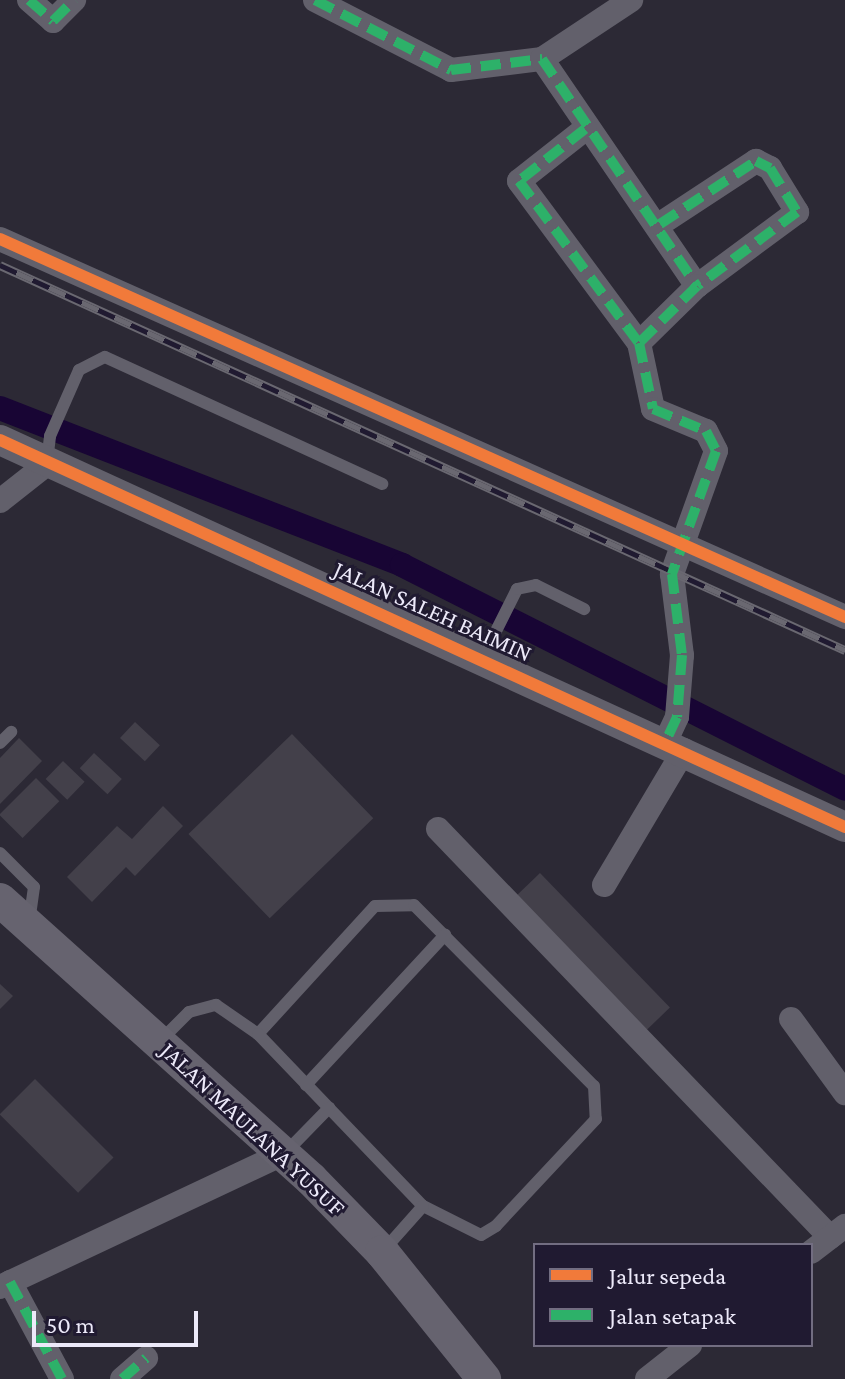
<!DOCTYPE html>
<html>
<head>
<meta charset="utf-8">
<style>
  body { margin:0 }
  #map { position:relative; width:845px; height:1379px; overflow:hidden; background:#2c2935; font-family:"Crimson Pro",serif }
  div>[style] { position:absolute }
  .canal>* { height:24px; margin:-12px; padding:0 12px; transform-origin:12px; border-radius:12px; background:#180534 }
  .building>* { inset:0; background:#43404a; transform-origin:0 0 }
  .service>* { height:12px; margin:-6px; padding:0 6px; transform-origin:6px; border-radius:6px; background:#62606b }
  .minor>* { height:24px; margin:-12px; padding:0 12px; transform-origin:12px; border-radius:12px; background:#62606b }
  .tertiary>* { height:30px; margin:-15px; padding:0 15px; transform-origin:15px; border-radius:15px; background:#62606b }
  .secondary>* { height:34px; margin:-17px; padding:0 17px; transform-origin:17px; border-radius:17px; background:#66636f }
  .rail>* { height:9px; margin-top:-4.5px; transform-origin:0; background:repeating-linear-gradient(90deg,#201a31 0 18px,#6a6871 0 36px); box-sizing:border-box; border-block:2px solid #6a6871 }
  .quiet>* { height:10px; margin-top:-5px; transform-origin:0; background:repeating-linear-gradient(90deg,#2db169 0 20px,transparent 0 30px) }
  .cycleway>* { height:12px; margin:-6px; padding:0 6px; transform-origin:6px; border-radius:6px; background:#f17a3a }
  span { translate:-50% -50%; white-space:nowrap; text-align:center; line-height:1.15; -webkit-text-stroke:6px #201a31; paint-order:stroke }
  .street-label { font-size:24px; color:#ece9f9 }
  .legend { position:absolute; left:533px; top:1243px; width:280px; height:104px; box-sizing:border-box; background:#201a31; border:2px solid #726d81; margin:0; padding:10px 14px; list-style:none; font-size:24px; color:#ece9f9 }
  .legend li { display:flex; align-items:center; gap:16px; height:40px }
  .legend b { width:40px; border:2px solid #726d81 }
  .scale { position:absolute; left:32px; top:1311px; width:166px; height:36px; box-sizing:border-box; border:4px solid #ece9f9; border-top:0; padding-left:10px; font-size:24px; line-height:28px; white-space:nowrap; color:#ece9f9; -webkit-text-stroke:6px #201a31; paint-order:stroke }
</style>
</head>
<body>
<div id="map">
  <div class="canal">
    <div style="left:0;top:408px;width:432px;rotate:21.3deg"></div>
    <div style="left:402px;top:565px;width:496px;rotate:26.8deg"></div>
  </div>
  <div class="building">
    <div style="left:135px;top:722px;width:34px;height:22px;rotate:43deg"></div>
    <div style="left:292px;top:734px;width:117px;height:144px;rotate:46deg"></div>
    <div style="clip-path:polygon(19px 738px,42px 761px,0 804px,0 758px)"></div>
    <div style="left:94px;top:753px;width:38px;height:21px;rotate:43deg"></div>
    <div style="left:63px;top:761px;width:30px;height:25px;rotate:44deg"></div>
    <div style="left:36px;top:778px;width:33px;height:52px;rotate:45deg"></div>
    <div style="clip-path:polygon(163px 806px,183px 826px,135px 876px,126px 867px,92px 902px,67px 877px,117px 826px,132px 839px)"></div>
    <div style="left:540px;top:873px;width:187px;height:35px;rotate:46deg"></div>
    <div style="clip-path:polygon(0 984px,13px 996px,0 1009px)"></div>
    <div style="left:35px;top:1079px;width:111px;height:50px;rotate:45deg"></div>
  </div>
  <div class="service">
    <div style="left:47px;top:461px;width:25px;rotate:-83deg"></div>
    <div style="left:50px;top:436px;width:72px;rotate:-66.3deg"></div>
    <div style="left:79px;top:370px;width:29px;rotate:-27deg"></div>
    <div style="left:105px;top:357px;width:305px;rotate:24.6deg"></div>
    <div style="left:483px;top:657px;width:76px;rotate:-63.4deg"></div>
    <div style="left:517px;top:589px;width:19px;rotate:-12deg"></div>
    <div style="left:536px;top:585px;width:54px;rotate:26.6deg"></div>
    <div style="left:0;top:743px;width:16px;rotate:-45deg"></div>
    <div style="left:0;top:853px;width:48px;rotate:45deg"></div>
    <div style="left:34px;top:887px;width:34px;rotate:98deg"></div>
    <div style="left:258px;top:1034px;width:173px;rotate:-47.6deg"></div>
    <div style="left:375px;top:906px;width:39px;rotate:-1deg"></div>
    <div style="left:414px;top:905px;width:255px;rotate:45.2deg"></div>
    <div style="left:594px;top:1086px;width:33px;rotate:87deg"></div>
    <div style="left:596px;top:1119px;width:146px;rotate:133.1deg"></div>
    <div style="left:496px;top:1226px;width:17px;rotate:149deg"></div>
    <div style="left:481px;top:1235px;width:65px;rotate:-153.4deg"></div>
    <div style="left:160px;top:1041px;width:41px;rotate:-45deg"></div>
    <div style="left:189px;top:1012px;width:28px;rotate:-15deg"></div>
    <div style="left:216px;top:1005px;width:51px;rotate:34.6deg"></div>
    <div style="left:258px;top:1034px;width:238px;rotate:46.2deg"></div>
    <div style="left:423px;top:1206px;width:59px;rotate:131.6deg"></div>
    <div style="left:306px;top:1085px;width:205px;rotate:-47.2deg"></div>
    <div style="left:286px;top:1152px;width:62px;rotate:-45.7deg"></div>
  </div>
  <div class="minor">
    <div style="left:29px;top:0;width:32px;rotate:41deg"></div>
    <div style="left:53px;top:21px;width:30px;rotate:-45deg"></div>
    <div style="left:315px;top:0;width:153px;rotate:27.2deg"></div>
    <div style="left:451px;top:70px;width:92px;rotate:-6.9deg"></div>
    <div style="left:542px;top:59px;width:275px;rotate:55.7deg"></div>
    <div style="left:542px;top:59px;width:107px;rotate:-33.5deg"></div>
    <div style="left:585px;top:129px;width:84px;rotate:141.8deg"></div>
    <div style="left:519px;top:181px;width:202px;rotate:53.5deg"></div>
    <div style="left:660px;top:224px;width:115px;rotate:-33.3deg"></div>
    <div style="left:756px;top:161px;width:16px;rotate:27deg"></div>
    <div style="left:770px;top:168px;width:52px;rotate:58.5deg"></div>
    <div style="left:797px;top:212px;width:124px;rotate:143.5deg"></div>
    <div style="left:697px;top:286px;width:81px;rotate:135.5deg"></div>
    <div style="left:639px;top:343px;width:67px;rotate:78deg"></div>
    <div style="left:653px;top:409px;width:57px;rotate:22.5deg"></div>
    <div style="left:706px;top:431px;width:22px;rotate:63deg"></div>
    <div style="left:716px;top:451px;width:131px;rotate:109.7deg"></div>
    <div style="left:672px;top:574px;width:82px;rotate:83deg"></div>
    <div style="left:682px;top:655px;width:62px;rotate:94.6deg"></div>
    <div style="left:677px;top:717px;width:26px;rotate:115deg"></div>
    <div style="left:0;top:239px;width:926px;rotate:24.1deg"></div>
    <div style="left:0;top:501px;width:60px;rotate:-38.2deg"></div>
    <div style="left:438px;top:829px;width:566px;rotate:46.15deg"></div>
    <div style="left:604px;top:885px;width:157px;rotate:-59.3deg"></div>
    <div style="left:791px;top:1019px;width:92px;rotate:53.9deg"></div>
    <div style="left:811px;top:1252px;width:43px;rotate:-37.4deg"></div>
    <div style="left:10px;top:1282px;width:110px;rotate:61.8deg"></div>
    <div style="left:0;top:1287px;width:315px;rotate:-25.2deg"></div>
    <div style="left:122px;top:1379px;width:32px;rotate:-41deg"></div>
    <div style="left:647px;top:1379px;width:55px;rotate:-38.3deg"></div>
  </div>
  <div class="tertiary">
    <div style="left:0;top:440px;width:929px;rotate:24.61deg"></div>
  </div>
  <div class="secondary">
    <div style="left:0;top:900px;width:418px;rotate:41.9deg"></div>
    <div style="left:311px;top:1179px;width:102px;rotate:45.8deg"></div>
    <div style="left:382px;top:1252px;width:163px;rotate:51.2deg"></div>
  </div>
  <div class="rail">
    <div style="left:0;top:265px;width:929px;rotate:24.5deg"></div>
  </div>
  <div class="quiet">
    <div style="left:29px;top:0;width:32px;rotate:41deg"></div>
    <div style="left:53px;top:21px;width:30px;rotate:-45deg"></div>
    <div style="left:315px;top:0;width:153px;rotate:27.2deg"></div>
    <div style="left:451px;top:70px;width:92px;rotate:-6.9deg"></div>
    <div style="left:542px;top:59px;width:275px;rotate:55.7deg"></div>
    <div style="left:585px;top:129px;width:84px;rotate:141.8deg"></div>
    <div style="left:519px;top:181px;width:202px;rotate:53.5deg"></div>
    <div style="left:660px;top:224px;width:115px;rotate:-33.3deg"></div>
    <div style="left:756px;top:161px;width:16px;rotate:27deg"></div>
    <div style="left:770px;top:168px;width:52px;rotate:58.5deg"></div>
    <div style="left:797px;top:212px;width:124px;rotate:143.5deg"></div>
    <div style="left:697px;top:286px;width:81px;rotate:135.5deg"></div>
    <div style="left:639px;top:343px;width:67px;rotate:78deg"></div>
    <div style="left:653px;top:409px;width:57px;rotate:22.5deg"></div>
    <div style="left:706px;top:431px;width:22px;rotate:63deg"></div>
    <div style="left:716px;top:451px;width:131px;rotate:109.7deg"></div>
    <div style="left:672px;top:574px;width:82px;rotate:83deg"></div>
    <div style="left:682px;top:655px;width:62px;rotate:94.6deg"></div>
    <div style="left:677px;top:717px;width:26px;rotate:115deg"></div>
    <div style="left:10px;top:1282px;width:110px;rotate:61.8deg"></div>
    <div style="left:122px;top:1379px;width:32px;rotate:-41deg"></div>
  </div>
  <div class="cycleway">
    <div style="left:0;top:239px;width:926px;rotate:24.1deg"></div>
    <div style="left:0;top:440px;width:929px;rotate:24.61deg"></div>
  </div>
  <div class="street-label">
    <span style="left:433px;top:611px;rotate:24deg">JALAN SALEH BAIMIN</span>
    <span style="left:253px;top:1129px;rotate:43deg">JALAN MAULANA YUSUF</span>
  </div>
  <ul class="legend">
  <li><b style="height:10px;background:#f17a3a"></b>Jalur sepeda</li>
  <li><b style="height:10px;background:#2db169"></b>Jalan setapak</li>
  </ul>
  <div class="scale">50 m</div>
</div>
</body>
</html>
